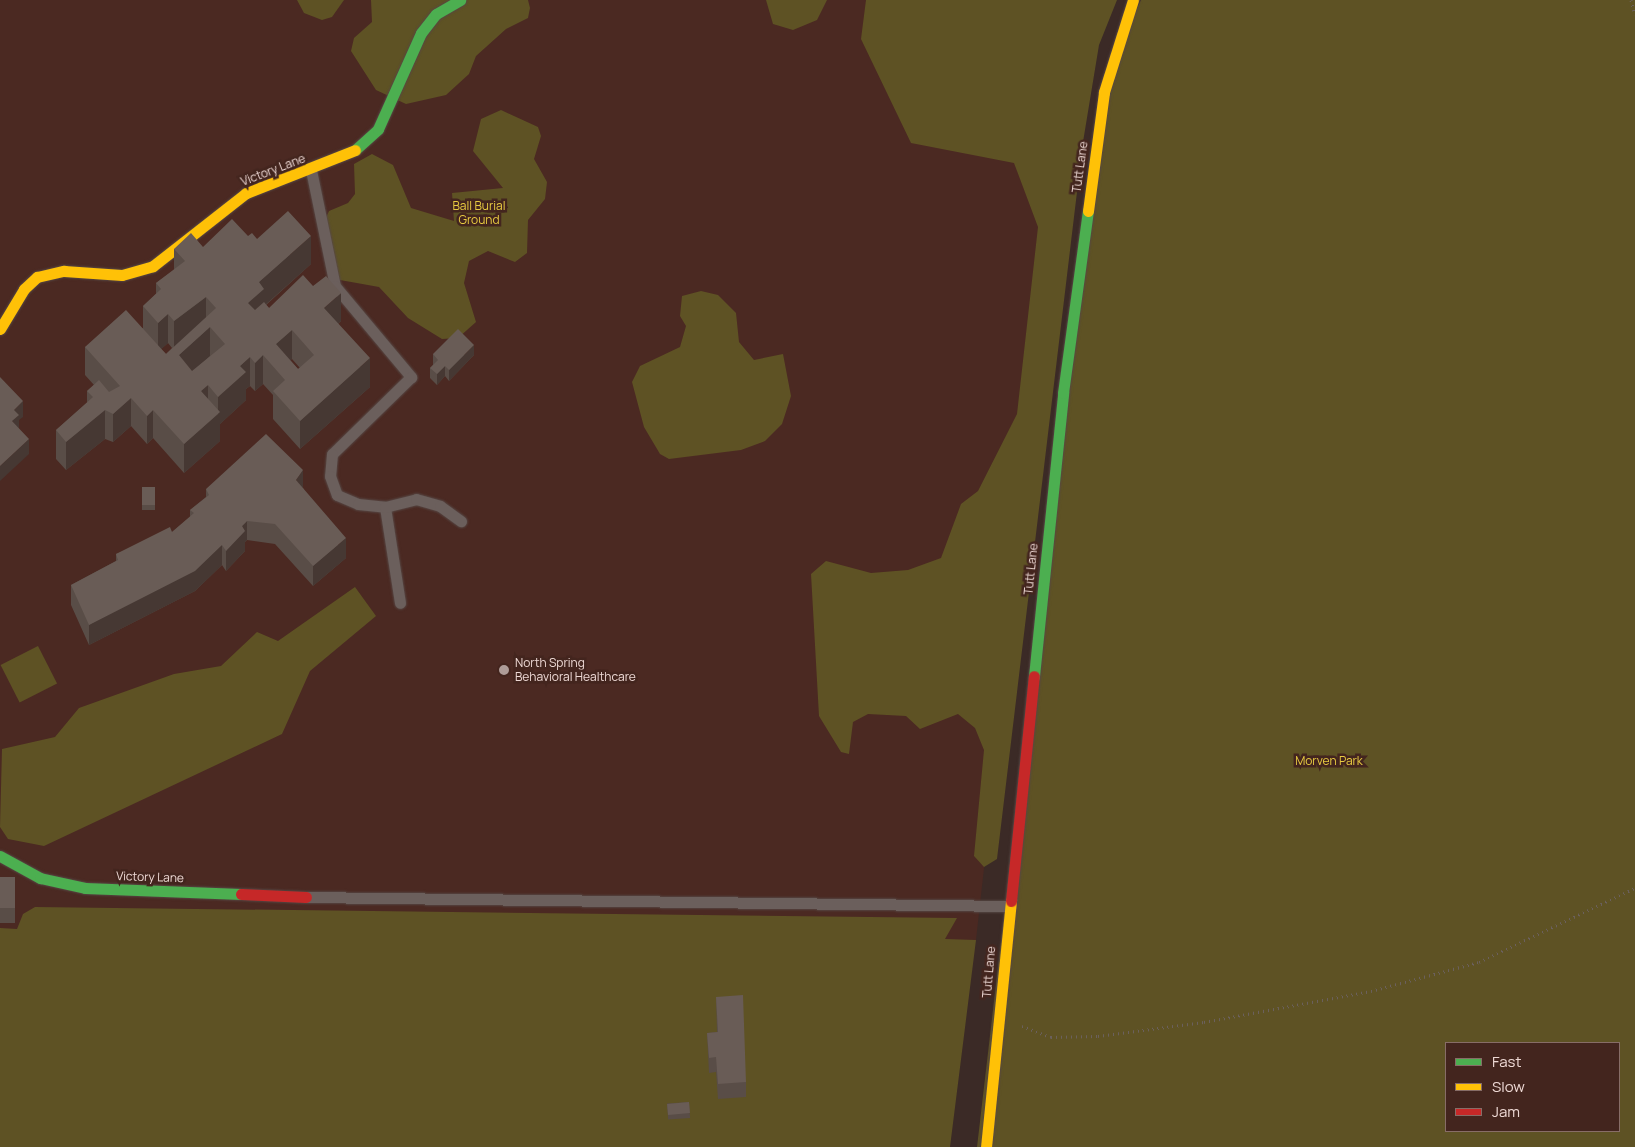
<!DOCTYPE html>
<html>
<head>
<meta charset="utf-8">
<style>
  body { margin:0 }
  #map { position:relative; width:1635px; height:1147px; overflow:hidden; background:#3b2a26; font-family:Manrope,sans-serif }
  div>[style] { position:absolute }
  .built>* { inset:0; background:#4b2922 }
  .green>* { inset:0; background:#5e5224; transform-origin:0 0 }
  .path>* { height:3px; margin-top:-1.5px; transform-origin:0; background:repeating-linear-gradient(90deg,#6b605d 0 1px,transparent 0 5px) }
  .roads { filter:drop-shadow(0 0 1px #564744) drop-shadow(0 0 1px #564744) }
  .lane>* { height:11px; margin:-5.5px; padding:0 5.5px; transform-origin:5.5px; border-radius:5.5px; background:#6b5f5c }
  .fast>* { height:11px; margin:-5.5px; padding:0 5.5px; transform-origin:5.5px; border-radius:5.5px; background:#4caf50 }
  .slow>* { height:11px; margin:-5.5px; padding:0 5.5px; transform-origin:5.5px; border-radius:5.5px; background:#ffc107 }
  .jam>* { height:11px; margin:-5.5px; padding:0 5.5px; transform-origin:5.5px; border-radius:5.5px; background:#c62828 }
  .wall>* { inset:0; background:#594d47; transform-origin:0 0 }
  .shaded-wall>* { inset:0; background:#463833 }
  .building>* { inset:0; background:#695c56; transform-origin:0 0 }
  .dots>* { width:14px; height:14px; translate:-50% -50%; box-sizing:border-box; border:2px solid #43251e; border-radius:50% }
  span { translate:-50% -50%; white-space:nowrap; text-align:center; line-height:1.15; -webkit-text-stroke:5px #43251e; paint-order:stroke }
  .street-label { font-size:12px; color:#eed9d5 }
  .park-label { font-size:12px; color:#e8cb41 }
  .poi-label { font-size:12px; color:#eed9d5 }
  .left { translate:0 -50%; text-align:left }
  .legend { position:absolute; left:1445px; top:1042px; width:175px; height:90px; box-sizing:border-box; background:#43251e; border:1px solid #876d67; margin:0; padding:6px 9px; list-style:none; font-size:15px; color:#eed9d5 }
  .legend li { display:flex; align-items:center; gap:10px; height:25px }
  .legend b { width:25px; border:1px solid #876d67 }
</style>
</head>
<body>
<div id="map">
  <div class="built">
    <div style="clip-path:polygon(0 0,1081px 0,976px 940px,0 984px)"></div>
  </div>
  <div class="green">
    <div style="clip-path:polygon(297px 0,344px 0,332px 17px,322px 20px,304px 13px)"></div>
    <div style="clip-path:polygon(371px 0,528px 0,530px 8px,528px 18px,506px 29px,476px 56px,469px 74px,446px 95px,406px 104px,376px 90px,351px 51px,354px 38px,372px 22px)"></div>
    <div style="clip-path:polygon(766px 0,827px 0,817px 20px,793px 30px,773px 24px)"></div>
    <div style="clip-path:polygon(866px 0,1117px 0,1099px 45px,1083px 142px,997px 859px,984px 867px,974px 856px,984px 750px,975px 728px,958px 714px,920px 729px,906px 716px,868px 714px,853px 722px,849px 754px,841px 752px,819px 716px,811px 574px,826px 561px,871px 573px,908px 570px,941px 558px,961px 504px,978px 491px,1017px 414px,1038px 227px,1014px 163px,911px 143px,861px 39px)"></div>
    <div style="clip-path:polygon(evenodd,1141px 0,1635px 0,1635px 1147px,977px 1147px,1101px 86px,1141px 0,1446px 1043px,1619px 1043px,1619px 1131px,1446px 1131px,1446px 1043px)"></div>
    <div style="clip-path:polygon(501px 110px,538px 127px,541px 136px,534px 159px,547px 182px,545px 199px,528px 220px,527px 253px,515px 262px,488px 251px,469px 261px,464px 283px,476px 322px,458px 338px,442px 339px,408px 318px,379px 287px,340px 280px,325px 220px,329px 211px,348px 203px,355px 194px,354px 164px,372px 154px,393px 165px,411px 208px,454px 221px,452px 193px,503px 188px,473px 151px,481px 119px)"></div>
    <div style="clip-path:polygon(701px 291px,718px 295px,736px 313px,739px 342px,754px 360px,783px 354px,791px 396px,782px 424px,765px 441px,741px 450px,669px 459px,660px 454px,644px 427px,632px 382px,640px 366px,680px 347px,686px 326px,680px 316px,682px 296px)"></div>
    <div style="clip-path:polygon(355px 587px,376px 616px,310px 671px,282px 734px,44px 846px,8px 839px,0 827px,2px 749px,55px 737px,79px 708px,174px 674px,221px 666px,257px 632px,278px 641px)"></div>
    <div style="left:38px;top:646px;width:42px;height:42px;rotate:63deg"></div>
    <div style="clip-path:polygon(35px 907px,957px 918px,945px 939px,976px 940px,950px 1147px,0 1147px,0 928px,17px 929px,23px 914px)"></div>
  </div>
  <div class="path">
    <div style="left:1631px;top:0;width:15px;rotate:74deg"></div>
    <div style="left:1022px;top:1026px;width:31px;rotate:21deg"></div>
    <div style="left:1051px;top:1037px;width:47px;rotate:-1.2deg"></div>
    <div style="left:1098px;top:1036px;width:107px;rotate:-7.5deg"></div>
    <div style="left:1204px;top:1022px;width:170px;rotate:-10.5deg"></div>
    <div style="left:1371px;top:991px;width:112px;rotate:-15deg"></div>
    <div style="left:1479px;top:962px;width:173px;rotate:-25.4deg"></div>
  </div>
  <div class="roads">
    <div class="lane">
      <div style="left:311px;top:170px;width:118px;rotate:78.3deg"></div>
      <div style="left:335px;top:286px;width:119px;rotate:50.1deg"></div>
      <div style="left:411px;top:377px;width:110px;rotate:135.7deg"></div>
      <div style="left:332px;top:454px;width:22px;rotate:95deg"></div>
      <div style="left:330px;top:476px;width:20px;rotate:70deg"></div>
      <div style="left:337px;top:495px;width:23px;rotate:23deg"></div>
      <div style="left:358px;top:504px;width:27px;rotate:6deg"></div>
      <div style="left:385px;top:507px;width:97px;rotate:81.1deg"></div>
      <div style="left:385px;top:507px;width:32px;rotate:-14deg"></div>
      <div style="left:416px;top:499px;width:25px;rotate:16deg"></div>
      <div style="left:440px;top:506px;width:26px;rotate:36deg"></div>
      <div style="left:306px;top:897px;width:703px;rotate:0.73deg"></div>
    </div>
    <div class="fast">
      <div style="left:355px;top:150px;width:31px;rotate:-42deg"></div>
      <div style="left:378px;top:129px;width:105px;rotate:-65.9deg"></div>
      <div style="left:421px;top:33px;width:24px;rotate:-52deg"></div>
      <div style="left:436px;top:14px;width:28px;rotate:-30deg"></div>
      <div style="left:1034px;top:676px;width:284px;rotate:-84.1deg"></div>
      <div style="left:1063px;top:393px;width:184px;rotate:-82.2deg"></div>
      <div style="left:0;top:856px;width:46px;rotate:28.8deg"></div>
      <div style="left:40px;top:878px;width:46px;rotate:12.5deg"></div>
      <div style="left:85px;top:888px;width:156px;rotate:2.2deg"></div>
    </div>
    <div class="slow">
      <div style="left:1088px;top:211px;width:120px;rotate:-82.3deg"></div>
      <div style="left:1104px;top:92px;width:96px;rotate:-72.5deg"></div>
      <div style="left:0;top:329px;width:47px;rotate:-59deg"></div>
      <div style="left:24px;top:289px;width:18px;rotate:-43deg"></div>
      <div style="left:37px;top:277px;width:28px;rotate:-13deg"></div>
      <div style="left:64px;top:271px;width:58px;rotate:3.9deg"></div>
      <div style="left:122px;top:275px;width:32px;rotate:-16deg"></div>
      <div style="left:153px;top:266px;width:118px;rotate:-38.1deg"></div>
      <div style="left:246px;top:193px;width:117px;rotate:-21.5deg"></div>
      <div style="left:986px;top:1147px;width:247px;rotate:-84.2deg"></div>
    </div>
    <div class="jam">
      <div style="left:241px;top:894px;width:65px;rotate:2.6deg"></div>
      <div style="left:1011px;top:901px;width:226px;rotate:-84.2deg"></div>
    </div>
  </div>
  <div class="wall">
    <div style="clip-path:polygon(evenodd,248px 236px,257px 239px,311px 264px,266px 305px,269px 308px,341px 321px,338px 324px,370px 387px,300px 449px,273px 419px,273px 395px,263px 384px,255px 391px,250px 386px,246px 389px,246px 400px,220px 424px,220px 441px,184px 473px,153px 438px,147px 444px,131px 426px,113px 442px,105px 439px,66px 470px,56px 459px,56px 430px,87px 403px,87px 391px,94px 385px,85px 375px,85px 347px,143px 328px,143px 306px,156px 294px,156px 283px,174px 270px,174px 249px,203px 247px,248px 236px,168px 343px,172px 348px,166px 354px,161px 349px,168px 343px,248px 236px,292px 359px,300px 368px,298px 369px,290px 360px,292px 359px)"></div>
    <div style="clip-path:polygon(433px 354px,474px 355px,449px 381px,445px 376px,437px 385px,430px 378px,430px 368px,433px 365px)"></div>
    <div style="left:142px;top:487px;width:13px;height:23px"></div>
    <div style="clip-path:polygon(303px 488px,346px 558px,313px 586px,275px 544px,247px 540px,245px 542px,245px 551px,226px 571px,222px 565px,195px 591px,89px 645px,71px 605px,71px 585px,116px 561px,116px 554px,172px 532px,190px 517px,190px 510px,206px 497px,206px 489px)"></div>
    <div style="left:0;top:877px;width:15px;height:46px"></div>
    <div style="clip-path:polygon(716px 997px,746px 1082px,746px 1097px,718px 1099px,716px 1072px,709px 1073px,707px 1033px,717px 1032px)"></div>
    <div style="left:689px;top:1102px;width:16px;height:22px;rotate:86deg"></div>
  </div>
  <div class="shaded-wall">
    <div style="clip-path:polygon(311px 236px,311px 264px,264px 306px,248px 331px,248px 303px,259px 282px)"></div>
    <div style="clip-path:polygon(341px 293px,341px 321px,324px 337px,324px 308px)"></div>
    <div style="clip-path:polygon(206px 297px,206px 325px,174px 349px,174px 321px)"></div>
    <div style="clip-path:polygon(168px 314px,168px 343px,158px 352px,158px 323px)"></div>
    <div style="clip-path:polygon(210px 327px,210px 356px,179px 384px,179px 355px)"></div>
    <div style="clip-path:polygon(292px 330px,292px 359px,278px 371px,276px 344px)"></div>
    <div style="clip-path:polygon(474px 345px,474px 355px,449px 381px,449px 370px)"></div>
    <div style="clip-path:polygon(263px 355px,263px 384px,255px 391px,255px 363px)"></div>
    <div style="clip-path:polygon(250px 357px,250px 386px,246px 389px,246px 400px,220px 424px,220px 441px,184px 473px,184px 444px,218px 414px,218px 397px,240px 366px)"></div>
    <div style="clip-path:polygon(370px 358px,370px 387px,300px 449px,300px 421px)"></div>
    <div style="clip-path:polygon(445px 366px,445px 376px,437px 385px,437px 374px)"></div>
    <div style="clip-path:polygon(208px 385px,208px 414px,201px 391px)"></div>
    <div style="clip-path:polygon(131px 398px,131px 426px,113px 442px,113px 414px)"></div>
    <div style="clip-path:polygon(23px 401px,23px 417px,19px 420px,19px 430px,12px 421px,14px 410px)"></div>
    <div style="clip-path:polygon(105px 410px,105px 439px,66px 470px,66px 442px)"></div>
    <div style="clip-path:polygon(153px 410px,153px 438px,147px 444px,147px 416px)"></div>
    <div style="clip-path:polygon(29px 439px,29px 454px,0 481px,0 466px)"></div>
    <div style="clip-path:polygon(303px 470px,303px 490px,296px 480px)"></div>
    <div style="clip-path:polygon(247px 521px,247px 540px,245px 542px,245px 551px,226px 571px,226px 551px,242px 526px)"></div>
    <div style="clip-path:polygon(346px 538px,346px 558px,313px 586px,313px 566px)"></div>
    <div style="clip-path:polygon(222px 545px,222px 565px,195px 591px,89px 645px,89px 625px)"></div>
  </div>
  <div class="building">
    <div style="clip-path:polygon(evenodd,288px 211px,311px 236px,259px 282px,264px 289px,248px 303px,255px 310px,264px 302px,269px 308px,303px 275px,313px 286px,326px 276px,341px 293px,324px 308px,370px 358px,300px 421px,273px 391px,285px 380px,263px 355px,255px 363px,250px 357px,240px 366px,246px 372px,218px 397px,208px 385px,201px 391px,220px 412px,184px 444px,153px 410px,147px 416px,131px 398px,113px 414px,105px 410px,66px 442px,56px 430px,93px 397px,87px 391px,99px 380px,109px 392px,120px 386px,85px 347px,126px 310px,166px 354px,216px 308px,206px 297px,174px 321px,168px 314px,158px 323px,143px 306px,161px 289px,156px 283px,185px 261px,174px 249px,191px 233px,203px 247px,232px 219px,248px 236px,252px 233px,257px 239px,288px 211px,210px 327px,225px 344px,192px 371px,179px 355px,210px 327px,288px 211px,292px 330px,314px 355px,298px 369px,276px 344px,292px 330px)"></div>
    <div style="clip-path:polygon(458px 329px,474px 345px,449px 370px,445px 366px,437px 374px,430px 368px,438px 360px,433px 354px)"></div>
    <div style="clip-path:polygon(0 377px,23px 401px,14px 410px,19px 415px,12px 421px,29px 439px,0 466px)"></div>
    <div style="clip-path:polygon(266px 434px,303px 470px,296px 480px,346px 538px,313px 566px,275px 524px,247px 521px,242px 526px,245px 531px,226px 551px,222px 545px,195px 571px,89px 625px,71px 585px,118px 560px,116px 554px,170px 527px,172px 532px,194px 513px,190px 510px,209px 495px,206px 489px)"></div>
    <div style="left:142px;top:487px;width:13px;height:18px"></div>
    <div style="left:0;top:877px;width:15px;height:31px"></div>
    <div style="clip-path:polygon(743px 995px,746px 1082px,718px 1084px,716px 1057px,709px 1058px,707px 1033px,718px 1032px,716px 997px)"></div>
    <div style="left:689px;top:1102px;width:11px;height:22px;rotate:85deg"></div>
  </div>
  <div class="dots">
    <div style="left:504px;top:670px;background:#af9c98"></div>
  </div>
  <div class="street-label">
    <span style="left:1080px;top:167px;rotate:-82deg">Tutt Lane</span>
    <span style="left:273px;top:170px;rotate:-21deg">Victory Lane</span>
    <span style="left:1031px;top:569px;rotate:-84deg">Tutt Lane</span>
    <span style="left:150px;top:877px;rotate:2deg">Victory Lane</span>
    <span style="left:989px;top:972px;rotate:-85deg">Tutt Lane</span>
  </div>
  <div class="park-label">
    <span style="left:479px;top:213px">Ball Burial<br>Ground</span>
    <span style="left:1329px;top:761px">Morven Park</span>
  </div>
  <div class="poi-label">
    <span class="left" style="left:515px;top:670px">North Spring<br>Behavioral Healthcare</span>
  </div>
  <ul class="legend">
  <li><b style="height:6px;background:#4caf50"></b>Fast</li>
  <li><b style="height:6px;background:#ffc107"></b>Slow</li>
  <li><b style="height:6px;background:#c62828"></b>Jam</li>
  </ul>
</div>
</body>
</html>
